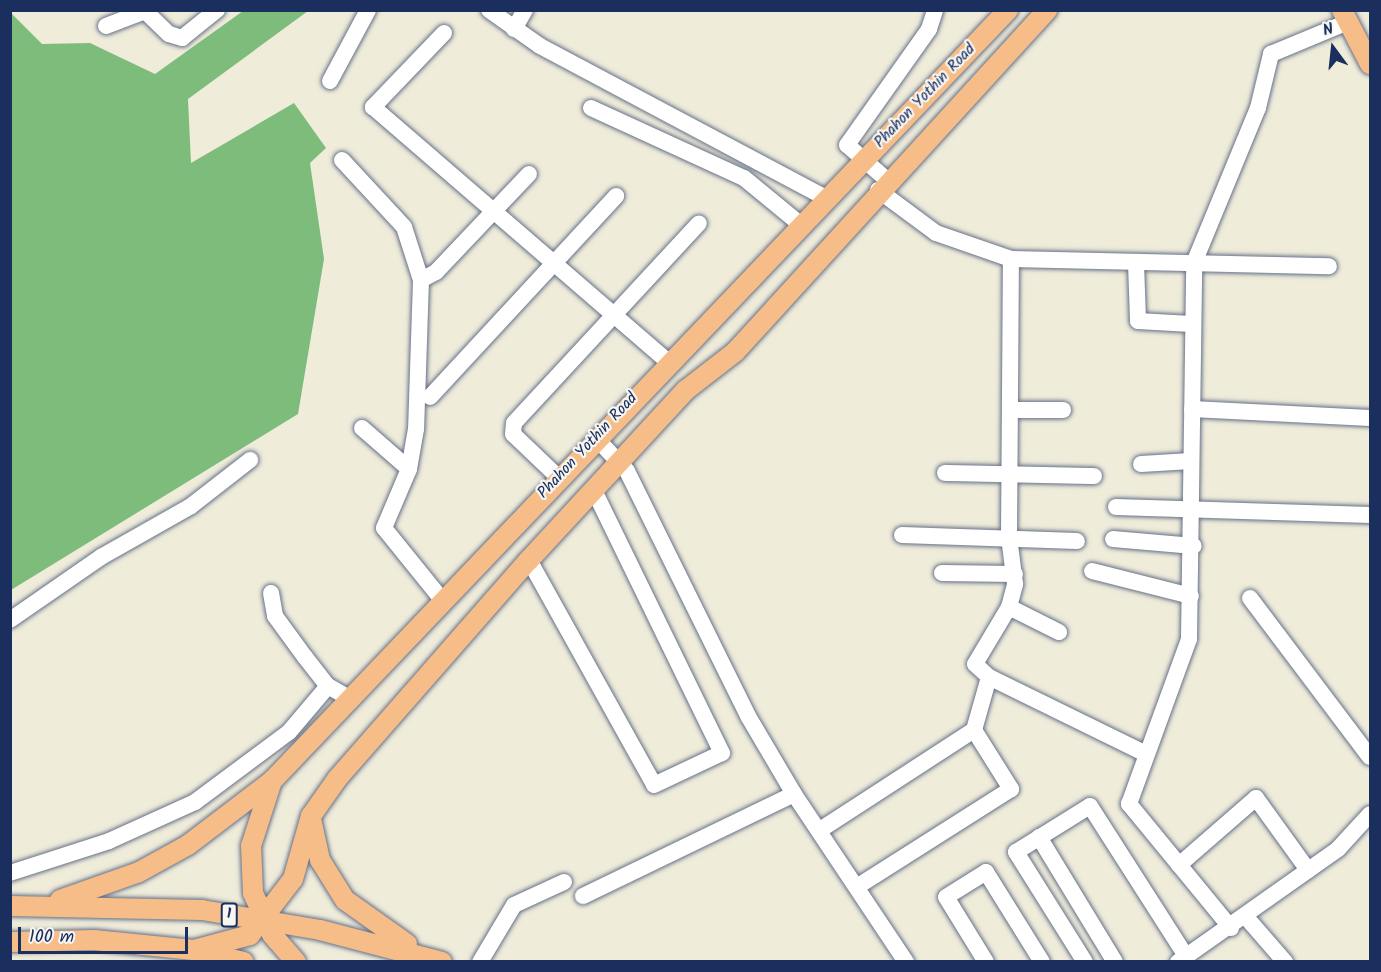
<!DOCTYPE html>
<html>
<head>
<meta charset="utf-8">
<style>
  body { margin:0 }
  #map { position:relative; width:1381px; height:972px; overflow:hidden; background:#efecda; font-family:Kalam,sans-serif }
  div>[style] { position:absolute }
  .forest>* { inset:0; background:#7ebc7c }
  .roads { filter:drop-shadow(0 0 2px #657189) drop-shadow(0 0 2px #657189) }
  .minor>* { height:16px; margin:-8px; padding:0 8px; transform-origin:8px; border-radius:8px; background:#fff }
  .major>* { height:20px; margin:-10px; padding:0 10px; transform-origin:10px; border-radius:10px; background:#f7bd88 }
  span { translate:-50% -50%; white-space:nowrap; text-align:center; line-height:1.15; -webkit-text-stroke:4.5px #f6f6f2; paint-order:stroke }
  .shield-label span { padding:2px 4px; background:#f6f6f2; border:2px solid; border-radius:4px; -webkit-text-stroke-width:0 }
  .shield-label { font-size:15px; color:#1b2f5e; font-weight:700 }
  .street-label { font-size:16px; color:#1b2f5e }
  .frame { position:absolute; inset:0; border:12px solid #1b2f5e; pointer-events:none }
  .north { position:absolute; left:1303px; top:18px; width:60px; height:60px; -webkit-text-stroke:4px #f6f6f2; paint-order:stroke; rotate:345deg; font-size:16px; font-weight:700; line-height:24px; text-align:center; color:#1b2f5e }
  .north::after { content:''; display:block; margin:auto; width:21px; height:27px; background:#1b2f5e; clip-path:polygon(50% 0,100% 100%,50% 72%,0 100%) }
  .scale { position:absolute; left:18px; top:927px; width:170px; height:27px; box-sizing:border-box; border:3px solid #1b2f5e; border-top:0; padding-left:8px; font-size:18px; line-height:21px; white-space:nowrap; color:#1b2f5e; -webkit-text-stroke:4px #f6f6f2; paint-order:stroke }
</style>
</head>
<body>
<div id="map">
  <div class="forest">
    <div style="clip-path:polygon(243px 11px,308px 11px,188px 99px,191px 163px,294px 103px,326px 148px,310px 163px,324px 259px,298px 414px,11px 590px,11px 13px,42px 44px,90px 43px,155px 74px)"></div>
  </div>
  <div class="roads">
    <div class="minor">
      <div style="left:489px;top:10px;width:62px;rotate:35.2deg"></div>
      <div style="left:540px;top:46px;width:324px;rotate:28deg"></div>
      <div style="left:106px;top:26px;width:42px;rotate:-21deg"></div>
      <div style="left:145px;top:11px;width:33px;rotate:44deg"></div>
      <div style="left:169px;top:34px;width:14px;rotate:17deg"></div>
      <div style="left:182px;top:38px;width:45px;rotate:-38.7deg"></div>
      <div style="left:514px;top:29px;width:22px;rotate:-60deg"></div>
      <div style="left:444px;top:33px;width:103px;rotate:133.8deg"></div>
      <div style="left:373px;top:107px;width:390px;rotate:40.8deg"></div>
      <div style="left:330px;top:81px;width:81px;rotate:-61.8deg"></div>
      <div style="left:591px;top:108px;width:168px;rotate:24.6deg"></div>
      <div style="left:744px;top:178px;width:72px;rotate:39.4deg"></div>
      <div style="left:342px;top:160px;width:91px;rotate:47.2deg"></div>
      <div style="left:404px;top:227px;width:56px;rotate:72.2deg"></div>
      <div style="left:421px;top:280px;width:149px;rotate:91.9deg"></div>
      <div style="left:416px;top:429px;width:41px;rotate:99.9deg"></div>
      <div style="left:409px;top:469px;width:64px;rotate:113deg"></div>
      <div style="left:384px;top:528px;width:92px;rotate:51.1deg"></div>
      <div style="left:887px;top:180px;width:53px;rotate:-138.8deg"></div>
      <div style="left:847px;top:145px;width:142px;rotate:-54.7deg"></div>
      <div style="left:929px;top:29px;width:20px;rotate:-72deg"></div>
      <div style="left:878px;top:190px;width:72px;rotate:36.6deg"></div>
      <div style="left:936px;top:233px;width:79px;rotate:19.1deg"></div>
      <div style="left:1011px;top:259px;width:318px;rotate:1.3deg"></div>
      <div style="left:1136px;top:263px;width:58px;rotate:88deg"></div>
      <div style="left:1138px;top:321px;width:53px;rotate:3.2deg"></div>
      <div style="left:421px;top:280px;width:17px;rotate:-28deg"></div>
      <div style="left:436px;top:272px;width:135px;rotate:-46.5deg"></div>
      <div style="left:430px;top:397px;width:274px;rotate:-47.2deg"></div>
      <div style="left:1192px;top:409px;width:178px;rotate:2.9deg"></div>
      <div style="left:1010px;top:410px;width:53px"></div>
      <div style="left:362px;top:428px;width:62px;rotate:41.1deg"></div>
      <div style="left:596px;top:438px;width:45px;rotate:46.8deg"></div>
      <div style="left:627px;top:471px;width:273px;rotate:63.7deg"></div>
      <div style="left:748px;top:716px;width:91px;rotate:59.5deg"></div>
      <div style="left:794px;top:794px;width:202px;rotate:56.3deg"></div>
      <div style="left:1141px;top:464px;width:50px;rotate:-3.4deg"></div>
      <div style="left:945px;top:473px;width:149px;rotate:1.2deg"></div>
      <div style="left:558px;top:477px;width:62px;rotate:-136.3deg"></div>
      <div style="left:513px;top:434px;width:11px;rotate:-85deg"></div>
      <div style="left:514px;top:423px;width:272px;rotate:-47.2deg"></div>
      <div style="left:1116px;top:507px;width:254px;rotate:1.8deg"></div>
      <div style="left:902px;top:535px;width:175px;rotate:2deg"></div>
      <div style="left:1113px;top:539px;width:81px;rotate:4.9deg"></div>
      <div style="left:529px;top:560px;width:257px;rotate:60.9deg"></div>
      <div style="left:654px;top:785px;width:75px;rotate:-25.2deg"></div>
      <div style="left:722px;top:753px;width:292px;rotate:-116deg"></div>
      <div style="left:1092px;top:571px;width:102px;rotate:14.2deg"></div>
      <div style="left:942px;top:573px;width:73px;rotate:0.8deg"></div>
      <div style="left:271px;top:593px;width:23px;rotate:80deg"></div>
      <div style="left:275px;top:616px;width:51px;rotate:53.8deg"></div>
      <div style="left:305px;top:657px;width:37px;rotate:52deg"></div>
      <div style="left:328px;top:686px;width:24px;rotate:30deg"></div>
      <div style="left:1250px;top:598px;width:199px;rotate:53deg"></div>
      <div style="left:1009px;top:607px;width:56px;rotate:26.6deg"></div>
      <div style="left:10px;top:620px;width:111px;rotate:-34.7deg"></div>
      <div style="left:101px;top:557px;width:103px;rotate:-29.5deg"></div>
      <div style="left:191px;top:506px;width:75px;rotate:-37.9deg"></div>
      <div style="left:989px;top:677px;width:175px;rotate:26.1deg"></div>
      <div style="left:974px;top:730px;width:55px;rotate:-74.2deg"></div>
      <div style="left:989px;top:677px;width:19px;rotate:-137deg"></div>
      <div style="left:975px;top:664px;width:66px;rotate:-59.2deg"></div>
      <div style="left:1009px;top:607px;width:24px;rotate:-75deg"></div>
      <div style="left:1015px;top:584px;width:47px;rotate:-97.3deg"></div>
      <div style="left:1009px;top:537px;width:278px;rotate:-89.6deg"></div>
      <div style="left:820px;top:830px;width:184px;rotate:-33deg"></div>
      <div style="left:974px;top:730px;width:70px;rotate:57.9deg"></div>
      <div style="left:1011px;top:789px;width:181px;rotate:147.6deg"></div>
      <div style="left:1039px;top:837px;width:146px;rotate:58.7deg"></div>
      <div style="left:1179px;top:865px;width:102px;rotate:-41deg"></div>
      <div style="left:1256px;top:798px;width:89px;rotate:54.2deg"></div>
      <div style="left:10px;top:873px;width:104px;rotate:-17.9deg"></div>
      <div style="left:109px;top:841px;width:94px;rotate:-24.4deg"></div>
      <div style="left:195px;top:802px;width:117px;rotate:-36.7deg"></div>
      <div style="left:289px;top:732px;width:60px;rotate:-49.7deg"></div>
      <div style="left:583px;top:896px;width:234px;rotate:-25.8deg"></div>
      <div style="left:1246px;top:917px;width:60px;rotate:49.1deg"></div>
      <div style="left:1231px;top:928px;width:161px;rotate:-129.4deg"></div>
      <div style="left:1129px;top:804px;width:176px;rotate:-70deg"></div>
      <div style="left:1189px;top:639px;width:376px;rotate:-89.2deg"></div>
      <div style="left:1194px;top:263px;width:168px;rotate:-67.6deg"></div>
      <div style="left:1258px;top:108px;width:56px;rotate:-76.5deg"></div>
      <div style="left:1271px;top:54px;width:83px;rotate:-22.6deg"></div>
      <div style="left:480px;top:962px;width:66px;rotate:-59.2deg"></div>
      <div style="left:514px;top:905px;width:55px;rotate:-24.7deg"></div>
      <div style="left:986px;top:962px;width:76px;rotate:-121.6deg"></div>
      <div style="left:946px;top:897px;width:47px;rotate:-32deg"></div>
      <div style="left:986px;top:872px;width:106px;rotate:58.1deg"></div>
      <div style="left:1085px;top:962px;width:130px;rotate:-122.1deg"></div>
      <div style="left:1016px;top:852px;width:87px;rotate:-31.9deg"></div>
      <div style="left:1090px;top:806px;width:178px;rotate:57.4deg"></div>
      <div style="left:1178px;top:962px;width:196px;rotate:-35.2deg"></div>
      <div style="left:1338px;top:849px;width:47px;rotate:-47.6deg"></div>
    </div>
    <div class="major">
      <div style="left:1342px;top:10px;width:61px;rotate:62.6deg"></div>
      <div style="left:311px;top:819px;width:42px;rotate:77.6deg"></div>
      <div style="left:320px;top:860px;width:47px;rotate:58deg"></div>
      <div style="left:345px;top:900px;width:76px;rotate:35.4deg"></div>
      <div style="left:60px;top:900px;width:84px;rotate:-19.5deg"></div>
      <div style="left:139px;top:872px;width:56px;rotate:-28.9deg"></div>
      <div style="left:188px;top:845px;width:106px;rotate:-37.3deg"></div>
      <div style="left:10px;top:906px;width:192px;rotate:1.2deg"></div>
      <div style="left:202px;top:910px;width:120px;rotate:9.6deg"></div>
      <div style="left:320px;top:930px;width:126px;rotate:14.7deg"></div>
      <div style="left:10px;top:942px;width:84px;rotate:-1.4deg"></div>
      <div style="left:94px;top:940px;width:100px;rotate:5.7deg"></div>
      <div style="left:194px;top:950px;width:51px;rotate:13.5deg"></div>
      <div style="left:194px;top:950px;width:58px;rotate:-15deg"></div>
      <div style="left:250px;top:935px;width:71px;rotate:-52.5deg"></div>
      <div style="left:293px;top:879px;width:66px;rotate:-74.1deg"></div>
      <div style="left:311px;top:816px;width:45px;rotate:-54.9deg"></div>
      <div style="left:337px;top:779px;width:291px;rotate:-48.8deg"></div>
      <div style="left:529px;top:560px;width:231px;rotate:-47.3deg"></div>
      <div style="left:686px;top:390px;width:62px;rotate:-37.8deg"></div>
      <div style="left:735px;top:352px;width:463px;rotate:-47.6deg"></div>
      <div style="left:296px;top:962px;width:37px;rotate:-131deg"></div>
      <div style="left:272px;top:934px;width:45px;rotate:-114.9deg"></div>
      <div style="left:253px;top:893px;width:47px;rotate:-92.4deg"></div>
      <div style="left:251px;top:846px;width:68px;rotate:-72.1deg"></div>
      <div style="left:272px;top:781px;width:1066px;rotate:-46.33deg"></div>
    </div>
  </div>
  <div class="shield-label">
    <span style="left:229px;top:915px">1</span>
  </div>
  <div class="street-label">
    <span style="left:925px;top:96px;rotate:-46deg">Phahon Yothin Road</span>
    <span style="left:588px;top:446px;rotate:-47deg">Phahon Yothin Road</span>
  </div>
  <div class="frame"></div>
  <div class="north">N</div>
  <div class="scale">100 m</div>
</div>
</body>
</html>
